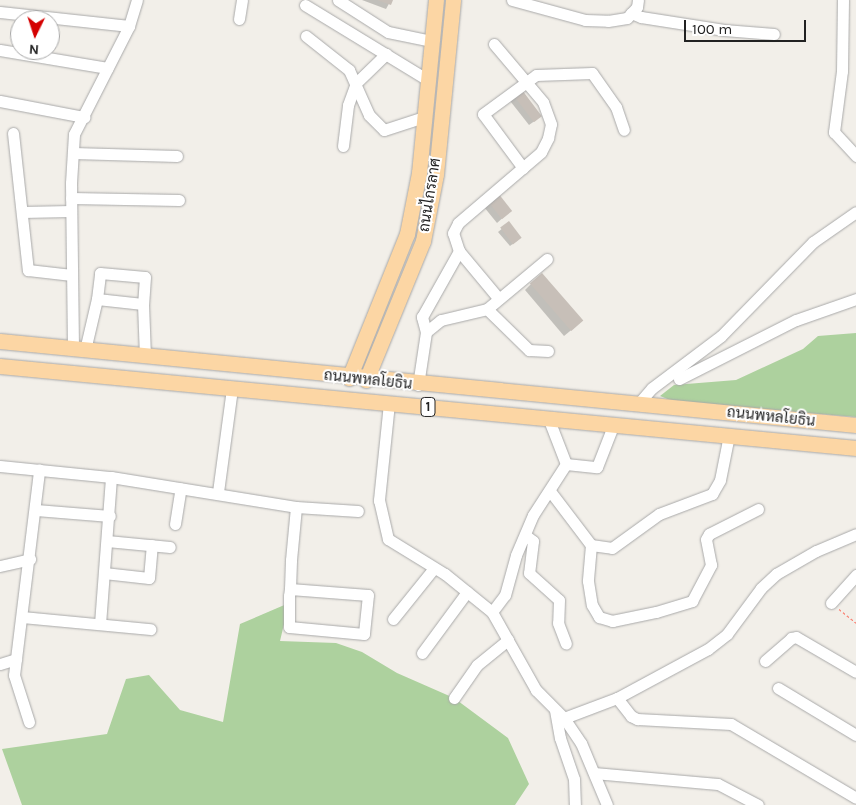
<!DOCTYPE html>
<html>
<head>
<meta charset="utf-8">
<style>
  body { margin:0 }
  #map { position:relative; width:856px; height:805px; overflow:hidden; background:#f2efe9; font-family:Karla,Sarabun,sans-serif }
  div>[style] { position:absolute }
  .forest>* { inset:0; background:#add19e }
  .shadow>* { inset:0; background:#0003 }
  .building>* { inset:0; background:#c7bfb8; transform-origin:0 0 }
  .path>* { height:1px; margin-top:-0.5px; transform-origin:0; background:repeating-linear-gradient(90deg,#fa8072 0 2.5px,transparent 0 5px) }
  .roads { filter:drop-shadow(0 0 1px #a9a9a9) drop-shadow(0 0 1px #a9a9a9) }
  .minor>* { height:11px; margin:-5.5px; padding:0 5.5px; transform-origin:5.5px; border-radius:5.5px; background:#fff }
  .major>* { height:15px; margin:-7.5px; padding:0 7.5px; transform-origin:7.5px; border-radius:7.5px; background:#fcd6a4 }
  span { translate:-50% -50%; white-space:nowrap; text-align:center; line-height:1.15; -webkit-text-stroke:4px #fff; paint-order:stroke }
  .shield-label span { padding:1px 4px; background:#fff; border:1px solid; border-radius:4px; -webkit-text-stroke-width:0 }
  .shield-label { font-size:14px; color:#222; font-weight:700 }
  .street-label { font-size:15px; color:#222 }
  .north { position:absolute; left:10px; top:10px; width:50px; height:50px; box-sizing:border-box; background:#fff; border:1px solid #a7a7a7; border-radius:50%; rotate:184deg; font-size:14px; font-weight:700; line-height:20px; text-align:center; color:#222 }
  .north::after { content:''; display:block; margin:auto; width:18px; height:22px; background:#d40000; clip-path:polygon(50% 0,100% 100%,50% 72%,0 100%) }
  .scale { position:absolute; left:684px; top:20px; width:122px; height:22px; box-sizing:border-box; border:2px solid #222; border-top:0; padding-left:6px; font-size:15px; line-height:18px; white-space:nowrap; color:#222; -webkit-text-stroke:4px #fff; paint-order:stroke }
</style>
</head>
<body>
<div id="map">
  <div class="forest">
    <div style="clip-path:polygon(856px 333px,856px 417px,675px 402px,660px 396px,674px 385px,736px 380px,803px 349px,818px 336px)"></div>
    <div style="clip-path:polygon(289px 603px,280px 641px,336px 643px,362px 652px,397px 673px,454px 698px,508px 738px,529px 784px,515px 805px,22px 805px,2px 749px,107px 734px,126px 679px,149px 675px,180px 710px,223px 722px,240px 624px)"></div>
  </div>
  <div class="shadow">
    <div style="clip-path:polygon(362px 0,391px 0,386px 9px)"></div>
    <div style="clip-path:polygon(512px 93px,536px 120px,529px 125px,507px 97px)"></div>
    <div style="clip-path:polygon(489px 203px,506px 215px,497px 223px,484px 207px)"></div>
    <div style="clip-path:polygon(509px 223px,518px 240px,510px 246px,498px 232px)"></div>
    <div style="clip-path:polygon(531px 284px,575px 327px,564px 336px,525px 290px)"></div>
  </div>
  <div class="building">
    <div style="clip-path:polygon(377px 0,393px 0,391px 5px)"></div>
    <div style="left:519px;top:86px;width:38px;height:10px;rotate:53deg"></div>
    <div style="left:498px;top:193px;width:23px;height:13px;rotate:52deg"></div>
    <div style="left:509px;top:221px;width:21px;height:11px;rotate:53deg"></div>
    <div style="left:542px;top:273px;width:63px;height:16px;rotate:49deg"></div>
  </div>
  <div class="path">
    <div style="left:839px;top:609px;width:22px;rotate:39deg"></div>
  </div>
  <div class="roads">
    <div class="minor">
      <div style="left:338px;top:0;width:59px;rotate:32.6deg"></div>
      <div style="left:388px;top:32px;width:45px;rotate:11.6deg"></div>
      <div style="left:512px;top:0;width:76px;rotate:15.3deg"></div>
      <div style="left:585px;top:20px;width:23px;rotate:2deg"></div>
      <div style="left:608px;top:21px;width:19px;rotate:-9deg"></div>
      <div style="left:627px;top:18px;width:15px;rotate:-48deg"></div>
      <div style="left:637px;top:7px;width:7px;rotate:-82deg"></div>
      <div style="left:843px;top:0;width:71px;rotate:90.8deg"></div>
      <div style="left:842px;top:71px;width:62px;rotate:97.5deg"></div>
      <div style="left:834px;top:132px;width:33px;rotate:47deg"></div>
      <div style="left:305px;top:5px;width:144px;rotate:31.4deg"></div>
      <div style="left:0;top:12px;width:130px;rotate:6.2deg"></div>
      <div style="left:631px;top:13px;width:11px;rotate:22deg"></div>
      <div style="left:641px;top:17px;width:84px;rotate:8.9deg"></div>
      <div style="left:724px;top:30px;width:50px;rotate:4.6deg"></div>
      <div style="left:239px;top:19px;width:19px;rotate:-81deg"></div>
      <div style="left:306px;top:36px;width:55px;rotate:38.3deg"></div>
      <div style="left:349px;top:70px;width:49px;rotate:66deg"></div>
      <div style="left:369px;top:115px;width:21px;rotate:45deg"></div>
      <div style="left:384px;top:130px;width:42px;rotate:-18deg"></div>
      <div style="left:0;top:50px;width:109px;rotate:9.5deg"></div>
      <div style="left:0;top:101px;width:86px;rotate:10.8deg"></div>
      <div style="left:13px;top:133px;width:138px;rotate:83.8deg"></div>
      <div style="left:28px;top:270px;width:44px;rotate:6.5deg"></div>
      <div style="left:343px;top:146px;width:41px;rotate:-83deg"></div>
      <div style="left:348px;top:105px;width:23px;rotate:-70deg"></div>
      <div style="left:356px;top:83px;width:42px;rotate:-44deg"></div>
      <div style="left:73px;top:153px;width:104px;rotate:1.7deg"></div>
      <div style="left:523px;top:168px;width:67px;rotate:-126.5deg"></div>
      <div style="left:483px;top:114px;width:66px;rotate:-36.3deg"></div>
      <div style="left:536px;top:75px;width:56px;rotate:-2deg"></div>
      <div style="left:592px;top:73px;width:42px;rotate:54.8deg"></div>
      <div style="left:616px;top:107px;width:24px;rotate:71deg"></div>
      <div style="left:71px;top:198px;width:108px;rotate:1.1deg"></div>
      <div style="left:22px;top:212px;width:49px;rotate:-1.2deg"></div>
      <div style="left:459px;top:251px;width:62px;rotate:50.2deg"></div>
      <div style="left:97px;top:299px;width:26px;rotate:-83deg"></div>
      <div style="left:100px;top:273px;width:45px;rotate:5.1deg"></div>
      <div style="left:145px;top:277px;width:27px;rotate:94deg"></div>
      <div style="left:487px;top:309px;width:59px;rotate:44.3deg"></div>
      <div style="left:529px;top:350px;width:19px;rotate:3deg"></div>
      <div style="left:426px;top:332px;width:16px;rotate:-105deg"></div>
      <div style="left:422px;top:317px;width:76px;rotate:-60.7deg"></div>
      <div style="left:459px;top:251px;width:19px;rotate:-108deg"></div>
      <div style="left:453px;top:233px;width:11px;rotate:-63deg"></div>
      <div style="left:458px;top:223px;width:109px;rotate:-40.5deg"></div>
      <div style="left:541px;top:152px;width:16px;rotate:-63deg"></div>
      <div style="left:548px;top:138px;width:14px;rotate:-78deg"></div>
      <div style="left:551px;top:124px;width:23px;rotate:-110deg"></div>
      <div style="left:543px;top:102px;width:76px;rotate:-130.2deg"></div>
      <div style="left:73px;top:348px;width:165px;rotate:-90.7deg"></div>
      <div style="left:71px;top:183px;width:49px;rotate:-86.5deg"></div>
      <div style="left:74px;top:134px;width:121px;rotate:-63deg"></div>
      <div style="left:129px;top:26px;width:27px;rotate:-73deg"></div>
      <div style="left:85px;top:350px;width:52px;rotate:-76.8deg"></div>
      <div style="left:97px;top:299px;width:46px;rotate:6.2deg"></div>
      <div style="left:143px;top:304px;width:52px;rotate:87.8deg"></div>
      <div style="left:679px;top:379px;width:131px;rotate:-26.8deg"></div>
      <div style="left:796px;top:320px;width:64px;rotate:-19.3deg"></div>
      <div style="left:418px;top:385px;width:54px;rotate:-81.4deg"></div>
      <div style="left:426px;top:332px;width:19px;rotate:-39deg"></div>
      <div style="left:441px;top:320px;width:47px;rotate:-13.4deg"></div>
      <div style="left:487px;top:309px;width:78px;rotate:-39.8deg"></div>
      <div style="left:389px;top:403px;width:98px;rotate:95.9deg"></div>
      <div style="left:379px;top:500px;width:40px;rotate:77deg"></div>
      <div style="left:388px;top:539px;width:67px;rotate:31.6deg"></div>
      <div style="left:445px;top:574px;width:60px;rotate:39deg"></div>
      <div style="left:492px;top:612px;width:90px;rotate:60.6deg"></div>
      <div style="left:536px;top:690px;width:40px;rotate:45deg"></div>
      <div style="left:564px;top:718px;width:30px;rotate:56deg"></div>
      <div style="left:581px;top:743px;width:67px;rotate:67.2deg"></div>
      <div style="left:638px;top:404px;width:21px;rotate:-49deg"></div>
      <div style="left:652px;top:388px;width:86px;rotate:-37deg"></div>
      <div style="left:721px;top:336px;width:132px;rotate:-45.6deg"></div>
      <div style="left:813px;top:242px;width:52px;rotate:-34.9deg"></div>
      <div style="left:549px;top:420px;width:47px;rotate:68.9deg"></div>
      <div style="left:566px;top:464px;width:31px;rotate:6deg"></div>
      <div style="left:597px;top:467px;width:44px;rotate:-68.7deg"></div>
      <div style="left:0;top:466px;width:112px;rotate:5.7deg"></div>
      <div style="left:111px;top:477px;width:187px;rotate:9.2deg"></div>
      <div style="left:296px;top:507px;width:62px;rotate:3.7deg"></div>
      <div style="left:550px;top:491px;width:68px;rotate:52.8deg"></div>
      <div style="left:591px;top:545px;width:21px;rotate:8deg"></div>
      <div style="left:612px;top:548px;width:58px;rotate:-35.9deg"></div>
      <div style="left:659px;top:514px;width:57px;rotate:-20.7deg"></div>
      <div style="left:712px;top:494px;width:16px;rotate:-60deg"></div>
      <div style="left:720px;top:480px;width:46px;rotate:-78.7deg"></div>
      <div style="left:218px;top:492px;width:105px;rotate:-82.3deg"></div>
      <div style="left:36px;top:510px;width:74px;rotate:4.6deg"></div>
      <div style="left:175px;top:524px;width:36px;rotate:-81deg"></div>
      <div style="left:525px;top:535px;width:10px;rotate:37deg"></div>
      <div style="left:533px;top:541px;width:32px;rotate:97deg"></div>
      <div style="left:529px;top:573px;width:40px;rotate:42deg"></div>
      <div style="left:559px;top:600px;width:23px;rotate:92deg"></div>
      <div style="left:558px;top:623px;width:22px;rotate:69deg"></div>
      <div style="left:107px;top:541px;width:63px;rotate:5.4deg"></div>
      <div style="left:591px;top:545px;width:36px;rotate:95deg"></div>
      <div style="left:588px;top:581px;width:24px;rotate:81deg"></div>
      <div style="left:592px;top:605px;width:14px;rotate:60deg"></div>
      <div style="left:599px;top:617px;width:14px;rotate:17deg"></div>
      <div style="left:612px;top:621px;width:45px;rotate:-11.6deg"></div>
      <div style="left:656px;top:612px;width:38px;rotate:-17deg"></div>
      <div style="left:692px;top:601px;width:41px;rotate:-62.2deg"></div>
      <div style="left:711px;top:565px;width:26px;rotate:-101deg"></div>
      <div style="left:706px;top:539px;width:6px;rotate:-59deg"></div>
      <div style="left:709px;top:534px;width:55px;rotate:-27deg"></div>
      <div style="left:0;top:566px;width:31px;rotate:-13deg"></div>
      <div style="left:104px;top:573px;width:45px;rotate:6.3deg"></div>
      <div style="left:149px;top:578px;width:33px;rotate:-85deg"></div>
      <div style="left:290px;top:589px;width:78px;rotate:4.4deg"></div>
      <div style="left:368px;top:595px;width:39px;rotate:96deg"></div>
      <div style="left:364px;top:634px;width:75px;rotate:-174.7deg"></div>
      <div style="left:289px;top:627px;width:31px;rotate:-90deg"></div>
      <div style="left:289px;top:596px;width:7px;rotate:-82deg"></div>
      <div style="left:290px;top:589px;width:29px;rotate:-88deg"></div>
      <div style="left:291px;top:560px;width:53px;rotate:-84.6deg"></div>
      <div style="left:831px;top:603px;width:38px;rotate:-48deg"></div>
      <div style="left:492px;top:612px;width:21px;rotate:-53deg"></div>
      <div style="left:505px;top:595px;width:41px;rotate:-74.6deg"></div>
      <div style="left:516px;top:555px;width:43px;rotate:-67deg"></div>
      <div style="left:533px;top:515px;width:61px;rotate:-57.1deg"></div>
      <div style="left:22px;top:617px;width:129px;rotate:5.4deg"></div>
      <div style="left:393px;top:619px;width:65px;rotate:-51.2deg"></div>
      <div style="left:100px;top:624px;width:147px;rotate:-85.7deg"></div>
      <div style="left:422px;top:653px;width:76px;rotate:-53.6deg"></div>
      <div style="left:765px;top:661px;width:35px;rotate:-41deg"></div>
      <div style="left:791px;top:638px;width:5px;rotate:-11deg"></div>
      <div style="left:796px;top:637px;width:69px;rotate:30.3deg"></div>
      <div style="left:0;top:664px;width:17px;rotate:-17deg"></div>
      <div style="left:778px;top:688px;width:91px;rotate:31.1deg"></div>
      <div style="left:454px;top:698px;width:40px;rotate:-55.1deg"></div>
      <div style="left:477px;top:665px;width:40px;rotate:-39deg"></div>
      <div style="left:617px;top:698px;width:23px;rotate:52deg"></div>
      <div style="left:631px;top:716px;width:7px;rotate:27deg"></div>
      <div style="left:637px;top:719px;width:94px;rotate:3deg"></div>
      <div style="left:731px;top:724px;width:145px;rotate:30.6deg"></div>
      <div style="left:555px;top:710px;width:28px;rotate:80deg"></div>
      <div style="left:560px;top:738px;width:43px;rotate:71.1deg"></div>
      <div style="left:574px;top:779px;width:26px;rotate:88deg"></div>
      <div style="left:564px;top:718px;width:57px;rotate:-20.7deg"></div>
      <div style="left:617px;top:698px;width:103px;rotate:-28.3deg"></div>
      <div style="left:708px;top:649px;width:24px;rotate:-38deg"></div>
      <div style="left:727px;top:634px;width:57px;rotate:-53.5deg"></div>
      <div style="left:761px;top:588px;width:21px;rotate:-43deg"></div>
      <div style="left:776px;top:574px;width:46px;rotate:-29.9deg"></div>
      <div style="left:816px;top:551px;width:43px;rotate:-23deg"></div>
      <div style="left:29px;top:722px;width:49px;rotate:-107.7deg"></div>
      <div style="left:14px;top:675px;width:207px;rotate:-83deg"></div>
      <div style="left:594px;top:773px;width:124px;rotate:5.1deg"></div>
      <div style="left:718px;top:784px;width:45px;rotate:27.7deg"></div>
    </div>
    <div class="major">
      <div style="left:0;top:341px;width:860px;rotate:5.6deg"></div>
      <div style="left:0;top:366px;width:860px;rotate:5.47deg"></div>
      <div style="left:349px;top:378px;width:155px;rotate:-68.1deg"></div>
      <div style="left:407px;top:234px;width:62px;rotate:-78.9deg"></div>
      <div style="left:419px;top:173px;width:174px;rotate:-84.4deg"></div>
      <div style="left:366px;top:380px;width:150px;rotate:-67.7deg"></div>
      <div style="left:423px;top:241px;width:68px;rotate:-79deg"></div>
      <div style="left:436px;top:174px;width:175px;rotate:-84.4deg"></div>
    </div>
  </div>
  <div class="shield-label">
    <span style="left:428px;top:407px">1</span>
  </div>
  <div class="street-label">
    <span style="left:430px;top:195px;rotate:-81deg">ถนนไกรลาศ</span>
    <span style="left:368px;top:380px;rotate:6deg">ถนนพหลโยธิน</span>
    <span style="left:771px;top:417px;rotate:6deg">ถนนพหลโยธิน</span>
  </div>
  <div class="north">N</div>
  <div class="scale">100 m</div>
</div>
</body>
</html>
